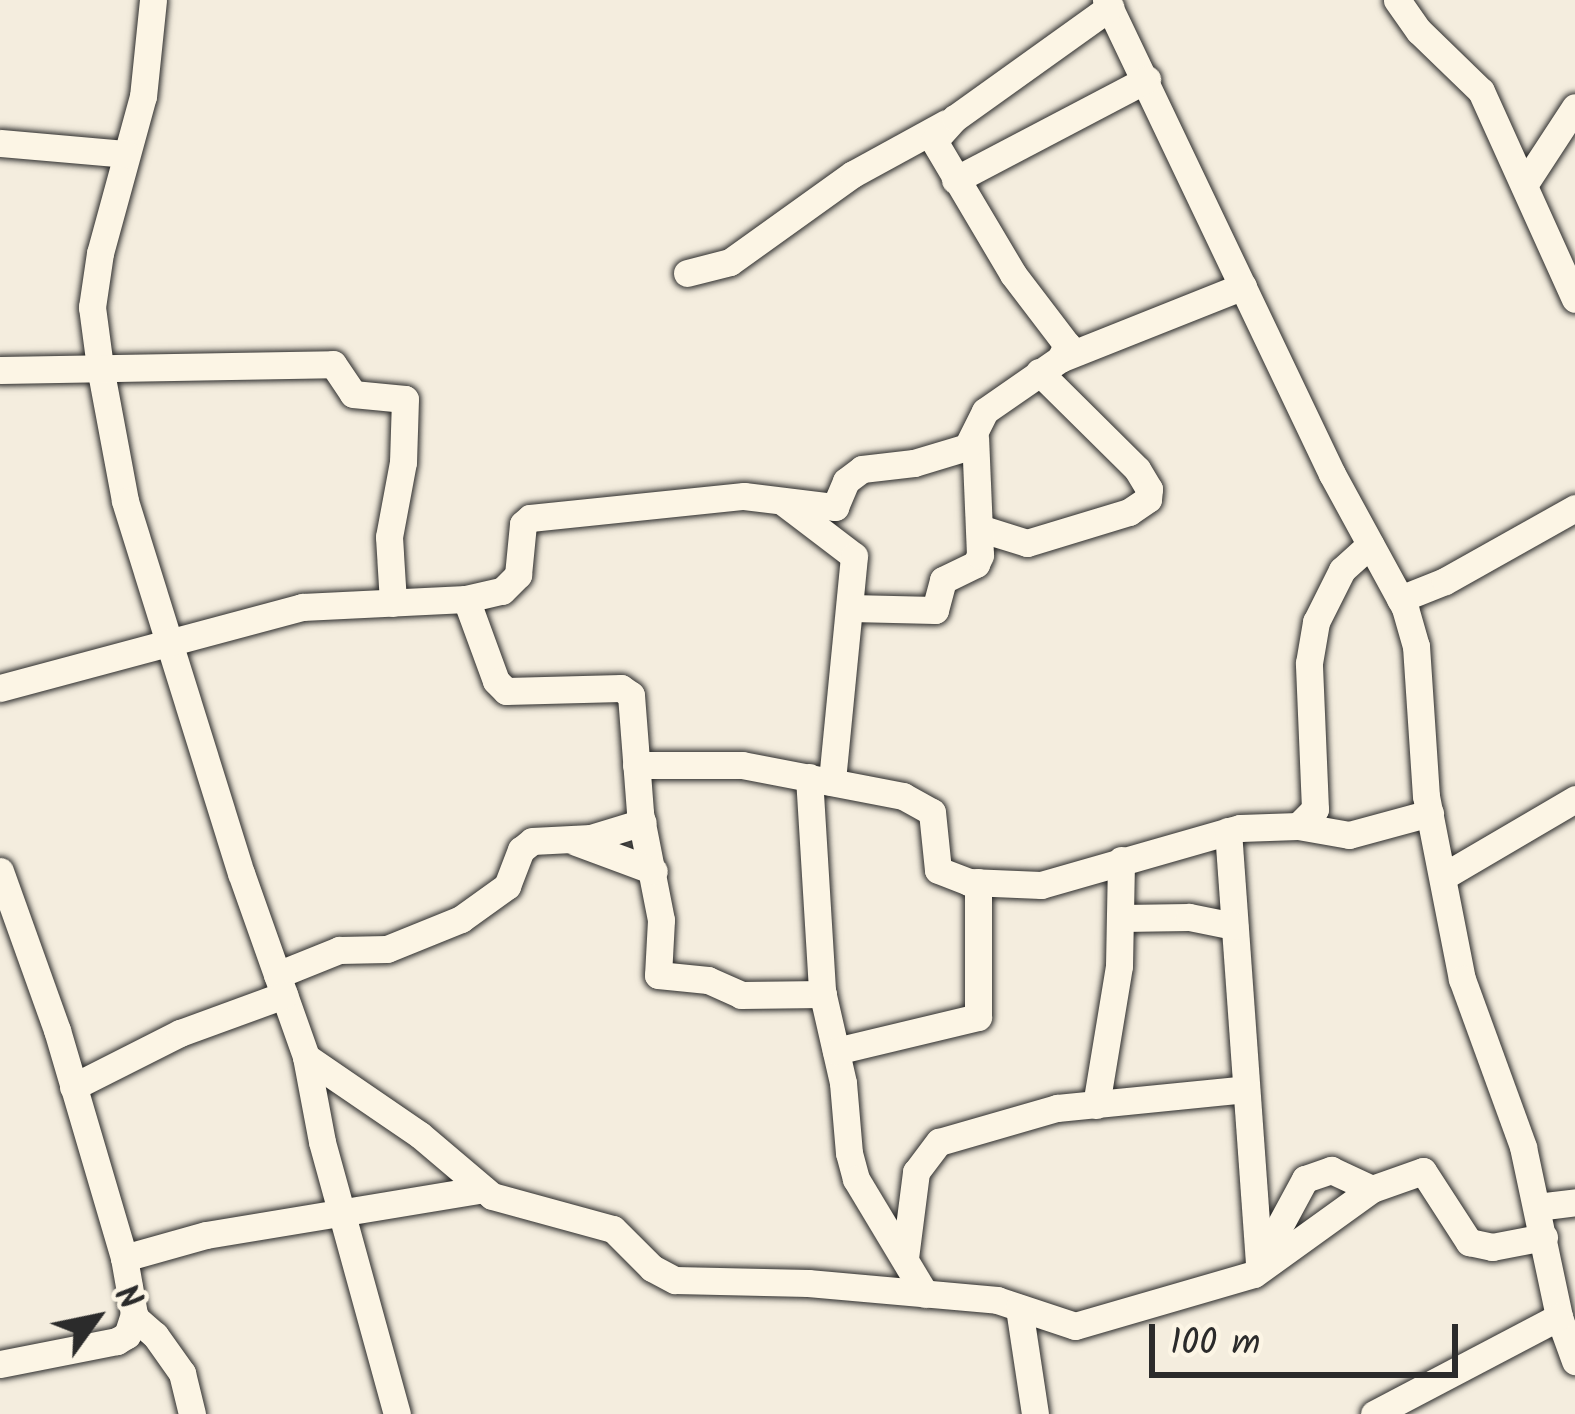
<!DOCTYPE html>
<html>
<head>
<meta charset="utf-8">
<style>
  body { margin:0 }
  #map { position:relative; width:1575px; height:1414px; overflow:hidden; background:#f4edde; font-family:Kalam,sans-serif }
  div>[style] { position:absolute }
  .roads { filter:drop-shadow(0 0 3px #2b2b2b) drop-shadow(0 0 3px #2b2b2b) }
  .minor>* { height:27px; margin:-13.5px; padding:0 13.5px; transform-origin:13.5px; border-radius:13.5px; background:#fcf5e5 }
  span { translate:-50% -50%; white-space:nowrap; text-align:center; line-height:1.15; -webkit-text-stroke:10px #fcf5e5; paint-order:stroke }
  .north { position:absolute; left:36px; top:1258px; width:120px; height:120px; -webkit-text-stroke:9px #fcf5e5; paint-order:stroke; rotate:57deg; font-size:33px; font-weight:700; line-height:48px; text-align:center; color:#2b2b2b }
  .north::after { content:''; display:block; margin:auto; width:42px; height:54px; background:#2b2b2b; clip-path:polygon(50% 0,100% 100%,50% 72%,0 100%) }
  .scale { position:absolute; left:1149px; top:1324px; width:309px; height:54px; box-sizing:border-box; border:6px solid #2b2b2b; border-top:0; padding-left:15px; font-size:36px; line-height:42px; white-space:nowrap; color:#2b2b2b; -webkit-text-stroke:9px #fcf5e5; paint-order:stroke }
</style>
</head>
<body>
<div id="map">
  <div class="roads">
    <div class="minor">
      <div style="left:153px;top:0;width:97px;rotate:95.9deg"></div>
      <div style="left:143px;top:96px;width:163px;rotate:105.3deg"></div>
      <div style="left:100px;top:253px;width:55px;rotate:98.4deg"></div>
      <div style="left:92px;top:307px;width:61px;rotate:82.4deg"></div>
      <div style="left:100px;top:367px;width:136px;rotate:79.4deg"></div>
      <div style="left:125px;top:501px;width:390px;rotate:72.7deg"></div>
      <div style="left:241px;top:873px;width:195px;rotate:70.5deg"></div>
      <div style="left:306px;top:1057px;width:86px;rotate:79.3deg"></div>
      <div style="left:322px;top:1142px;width:282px;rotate:74.6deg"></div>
      <div style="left:1106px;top:0;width:525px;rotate:64.51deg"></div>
      <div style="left:1332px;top:474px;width:153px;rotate:61.4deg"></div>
      <div style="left:1405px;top:608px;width:40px;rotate:74deg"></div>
      <div style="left:1416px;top:646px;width:150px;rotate:86.2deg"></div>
      <div style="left:1426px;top:796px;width:187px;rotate:78.9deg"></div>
      <div style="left:1462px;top:979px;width:179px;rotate:70deg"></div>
      <div style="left:1523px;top:1147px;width:174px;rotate:78deg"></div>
      <div style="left:1559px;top:1317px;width:47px;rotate:70deg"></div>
      <div style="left:1397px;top:0;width:38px;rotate:55deg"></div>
      <div style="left:1419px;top:31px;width:86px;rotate:44.1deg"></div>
      <div style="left:1481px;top:91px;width:228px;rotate:65.7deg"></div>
      <div style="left:0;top:143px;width:126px;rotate:5deg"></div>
      <div style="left:955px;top:180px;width:217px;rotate:-27.7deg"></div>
      <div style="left:1524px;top:185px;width:93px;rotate:-56.8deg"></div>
      <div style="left:687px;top:273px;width:44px;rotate:-14.3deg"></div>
      <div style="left:730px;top:262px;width:151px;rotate:-35.6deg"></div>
      <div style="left:853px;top:174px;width:106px;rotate:-28.7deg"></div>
      <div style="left:1060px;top:359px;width:197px;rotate:-21.7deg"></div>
      <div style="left:0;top:370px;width:333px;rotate:-1deg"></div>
      <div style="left:333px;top:364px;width:36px;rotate:56deg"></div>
      <div style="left:353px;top:394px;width:52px;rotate:5.5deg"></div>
      <div style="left:405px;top:399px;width:63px;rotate:91.8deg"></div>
      <div style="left:403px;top:462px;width:76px;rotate:100.6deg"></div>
      <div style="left:389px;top:537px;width:66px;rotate:86.5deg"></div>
      <div style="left:783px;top:502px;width:89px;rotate:37.3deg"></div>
      <div style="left:854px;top:556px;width:227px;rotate:95.6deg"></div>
      <div style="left:979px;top:528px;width:50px;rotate:17.4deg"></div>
      <div style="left:1027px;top:543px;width:107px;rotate:-16.9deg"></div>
      <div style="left:1129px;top:512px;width:23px;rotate:-34deg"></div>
      <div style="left:1148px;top:499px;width:10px;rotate:-84deg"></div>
      <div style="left:1149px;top:489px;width:23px;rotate:-121deg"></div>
      <div style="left:1137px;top:469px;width:138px;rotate:-135.3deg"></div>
      <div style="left:466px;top:599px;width:87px;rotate:69.9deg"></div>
      <div style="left:496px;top:681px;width:14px;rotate:45deg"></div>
      <div style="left:506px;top:691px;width:115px;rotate:-1.5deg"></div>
      <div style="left:621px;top:688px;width:12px;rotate:35deg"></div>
      <div style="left:631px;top:695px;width:118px;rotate:85.6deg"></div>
      <div style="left:640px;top:813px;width:109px;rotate:78.9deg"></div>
      <div style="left:661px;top:920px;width:55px;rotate:93.1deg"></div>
      <div style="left:658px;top:975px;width:50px;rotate:5.7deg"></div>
      <div style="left:708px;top:980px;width:36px;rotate:24deg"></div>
      <div style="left:741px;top:995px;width:82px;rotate:-0.7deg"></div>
      <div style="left:1400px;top:599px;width:48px;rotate:-21.8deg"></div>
      <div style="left:1445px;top:581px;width:149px;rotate:-29.3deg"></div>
      <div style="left:851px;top:608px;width:84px;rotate:1.4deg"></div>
      <div style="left:935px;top:610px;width:31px;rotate:-75deg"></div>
      <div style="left:943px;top:580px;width:37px;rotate:-26deg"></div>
      <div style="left:976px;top:564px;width:10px;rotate:-66deg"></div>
      <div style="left:980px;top:555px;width:117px;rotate:-92.4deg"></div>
      <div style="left:0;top:688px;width:313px;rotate:-15deg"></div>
      <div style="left:302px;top:607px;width:164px;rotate:-2.8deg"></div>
      <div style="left:466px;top:599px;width:37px;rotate:-13deg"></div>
      <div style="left:502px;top:591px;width:23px;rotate:-45deg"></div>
      <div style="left:518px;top:575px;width:51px;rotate:-84.4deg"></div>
      <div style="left:523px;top:524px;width:9px;rotate:-41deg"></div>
      <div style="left:530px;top:518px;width:215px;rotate:-5.9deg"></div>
      <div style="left:744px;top:496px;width:92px;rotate:6.9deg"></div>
      <div style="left:835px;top:507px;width:28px;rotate:-67deg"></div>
      <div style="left:846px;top:481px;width:20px;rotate:-37deg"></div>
      <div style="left:862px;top:469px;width:52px;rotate:-6.6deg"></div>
      <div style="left:914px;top:463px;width:55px;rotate:-16.8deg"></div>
      <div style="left:967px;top:447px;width:40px;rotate:-63.4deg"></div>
      <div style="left:985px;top:411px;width:91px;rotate:-34.7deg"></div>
      <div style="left:1060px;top:359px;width:16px;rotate:-63deg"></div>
      <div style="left:1067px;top:345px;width:89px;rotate:-127.3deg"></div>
      <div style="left:1013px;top:274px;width:155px;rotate:-120.7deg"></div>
      <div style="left:934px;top:141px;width:31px;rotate:-48deg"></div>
      <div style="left:955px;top:118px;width:191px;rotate:-35.6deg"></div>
      <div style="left:636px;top:765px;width:106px"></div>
      <div style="left:742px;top:765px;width:164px;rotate:10.9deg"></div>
      <div style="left:903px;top:796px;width:33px;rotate:29deg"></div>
      <div style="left:932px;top:812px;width:58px;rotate:84.1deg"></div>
      <div style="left:938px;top:870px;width:33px;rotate:21deg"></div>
      <div style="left:969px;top:882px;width:72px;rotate:2.4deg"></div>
      <div style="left:1041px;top:885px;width:207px;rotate:-16deg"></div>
      <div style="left:1240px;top:828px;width:58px;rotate:-2deg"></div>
      <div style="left:1298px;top:826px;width:24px;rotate:-45deg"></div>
      <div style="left:1315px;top:809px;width:146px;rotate:-92.4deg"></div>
      <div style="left:1309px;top:663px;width:42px;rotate:-80.3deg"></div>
      <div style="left:1316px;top:622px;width:58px;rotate:-63.4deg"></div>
      <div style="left:1342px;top:570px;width:38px;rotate:-42deg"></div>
      <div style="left:809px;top:777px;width:214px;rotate:86.5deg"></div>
      <div style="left:822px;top:991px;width:94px;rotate:77.1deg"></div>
      <div style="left:843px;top:1083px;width:70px;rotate:85.1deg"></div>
      <div style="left:849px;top:1153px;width:27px;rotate:75deg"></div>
      <div style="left:856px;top:1179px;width:134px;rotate:59deg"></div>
      <div style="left:1298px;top:826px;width:52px;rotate:10deg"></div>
      <div style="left:1349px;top:835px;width:84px;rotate:-15.2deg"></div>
      <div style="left:1228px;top:831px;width:433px;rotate:85.9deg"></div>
      <div style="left:576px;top:842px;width:83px;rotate:20.4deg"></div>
      <div style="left:0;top:871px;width:169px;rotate:70.3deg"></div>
      <div style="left:57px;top:1030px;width:238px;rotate:73.6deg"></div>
      <div style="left:124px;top:1258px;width:57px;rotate:79.9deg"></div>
      <div style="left:134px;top:1314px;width:22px;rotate:108deg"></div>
      <div style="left:127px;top:1335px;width:12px;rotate:149deg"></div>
      <div style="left:117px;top:1341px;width:119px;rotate:168.9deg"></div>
      <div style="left:1444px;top:876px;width:152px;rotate:-30.4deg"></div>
      <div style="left:1122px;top:918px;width:67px;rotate:-0.9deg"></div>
      <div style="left:1189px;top:917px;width:46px;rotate:11.3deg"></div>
      <div style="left:277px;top:975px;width:67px;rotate:-22deg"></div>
      <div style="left:339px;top:950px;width:48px;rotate:-1.2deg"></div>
      <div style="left:387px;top:949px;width:80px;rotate:-22.1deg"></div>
      <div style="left:461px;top:919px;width:57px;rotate:-35.7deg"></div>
      <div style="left:507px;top:886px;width:39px;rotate:-69deg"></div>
      <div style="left:521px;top:850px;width:14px;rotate:-39deg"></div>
      <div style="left:532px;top:841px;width:59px;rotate:-2.9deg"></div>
      <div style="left:591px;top:838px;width:54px;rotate:-17.1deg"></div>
      <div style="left:836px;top:1051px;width:146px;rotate:-13.5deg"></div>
      <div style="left:978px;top:1017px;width:135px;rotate:-90deg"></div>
      <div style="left:306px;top:1057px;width:138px;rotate:34.4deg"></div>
      <div style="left:420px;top:1135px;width:94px;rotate:40.3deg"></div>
      <div style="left:492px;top:1196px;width:125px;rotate:15.3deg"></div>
      <div style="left:613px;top:1229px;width:55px;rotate:45deg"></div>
      <div style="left:652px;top:1268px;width:26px;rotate:28deg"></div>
      <div style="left:675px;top:1280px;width:133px;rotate:1.3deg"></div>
      <div style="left:808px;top:1283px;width:190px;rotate:5.1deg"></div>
      <div style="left:997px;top:1300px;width:82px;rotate:18.4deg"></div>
      <div style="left:1075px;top:1326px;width:186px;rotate:-16.2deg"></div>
      <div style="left:1254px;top:1274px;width:145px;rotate:-35.8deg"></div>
      <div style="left:1372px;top:1189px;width:54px;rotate:-19.4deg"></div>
      <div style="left:1423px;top:1171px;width:85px;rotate:57.1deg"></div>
      <div style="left:1469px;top:1242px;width:24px;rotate:12deg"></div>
      <div style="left:1492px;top:1247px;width:53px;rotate:-10.9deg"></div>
      <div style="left:73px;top:1087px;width:120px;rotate:-26.8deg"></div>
      <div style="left:180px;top:1033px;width:111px;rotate:-20.1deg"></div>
      <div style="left:1096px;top:1105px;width:141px;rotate:-80.6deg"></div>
      <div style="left:1119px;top:966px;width:106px;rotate:-88.9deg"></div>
      <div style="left:1537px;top:1207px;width:38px;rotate:-7deg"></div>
      <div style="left:124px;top:1258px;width:85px;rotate:-15.7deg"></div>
      <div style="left:206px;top:1235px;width:281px;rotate:-9.4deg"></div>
      <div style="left:905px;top:1258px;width:87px;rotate:-82.7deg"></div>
      <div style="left:916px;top:1172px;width:38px;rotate:-53deg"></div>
      <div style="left:939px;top:1142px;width:123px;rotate:-16.1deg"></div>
      <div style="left:1057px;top:1108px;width:190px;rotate:-5.7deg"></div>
      <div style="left:1259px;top:1264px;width:97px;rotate:-61.6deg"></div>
      <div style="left:1305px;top:1179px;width:28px;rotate:-19deg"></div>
      <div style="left:1331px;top:1170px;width:45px;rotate:24.9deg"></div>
      <div style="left:1019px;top:1308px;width:107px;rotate:81.4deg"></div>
      <div style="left:134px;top:1317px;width:28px;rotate:41deg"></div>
      <div style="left:155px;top:1335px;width:47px;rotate:54.6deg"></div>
      <div style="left:182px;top:1373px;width:42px;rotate:76.3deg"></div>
      <div style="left:1374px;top:1414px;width:209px;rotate:-27.7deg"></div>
    </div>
  </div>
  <div class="north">N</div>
  <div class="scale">100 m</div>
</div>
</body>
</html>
